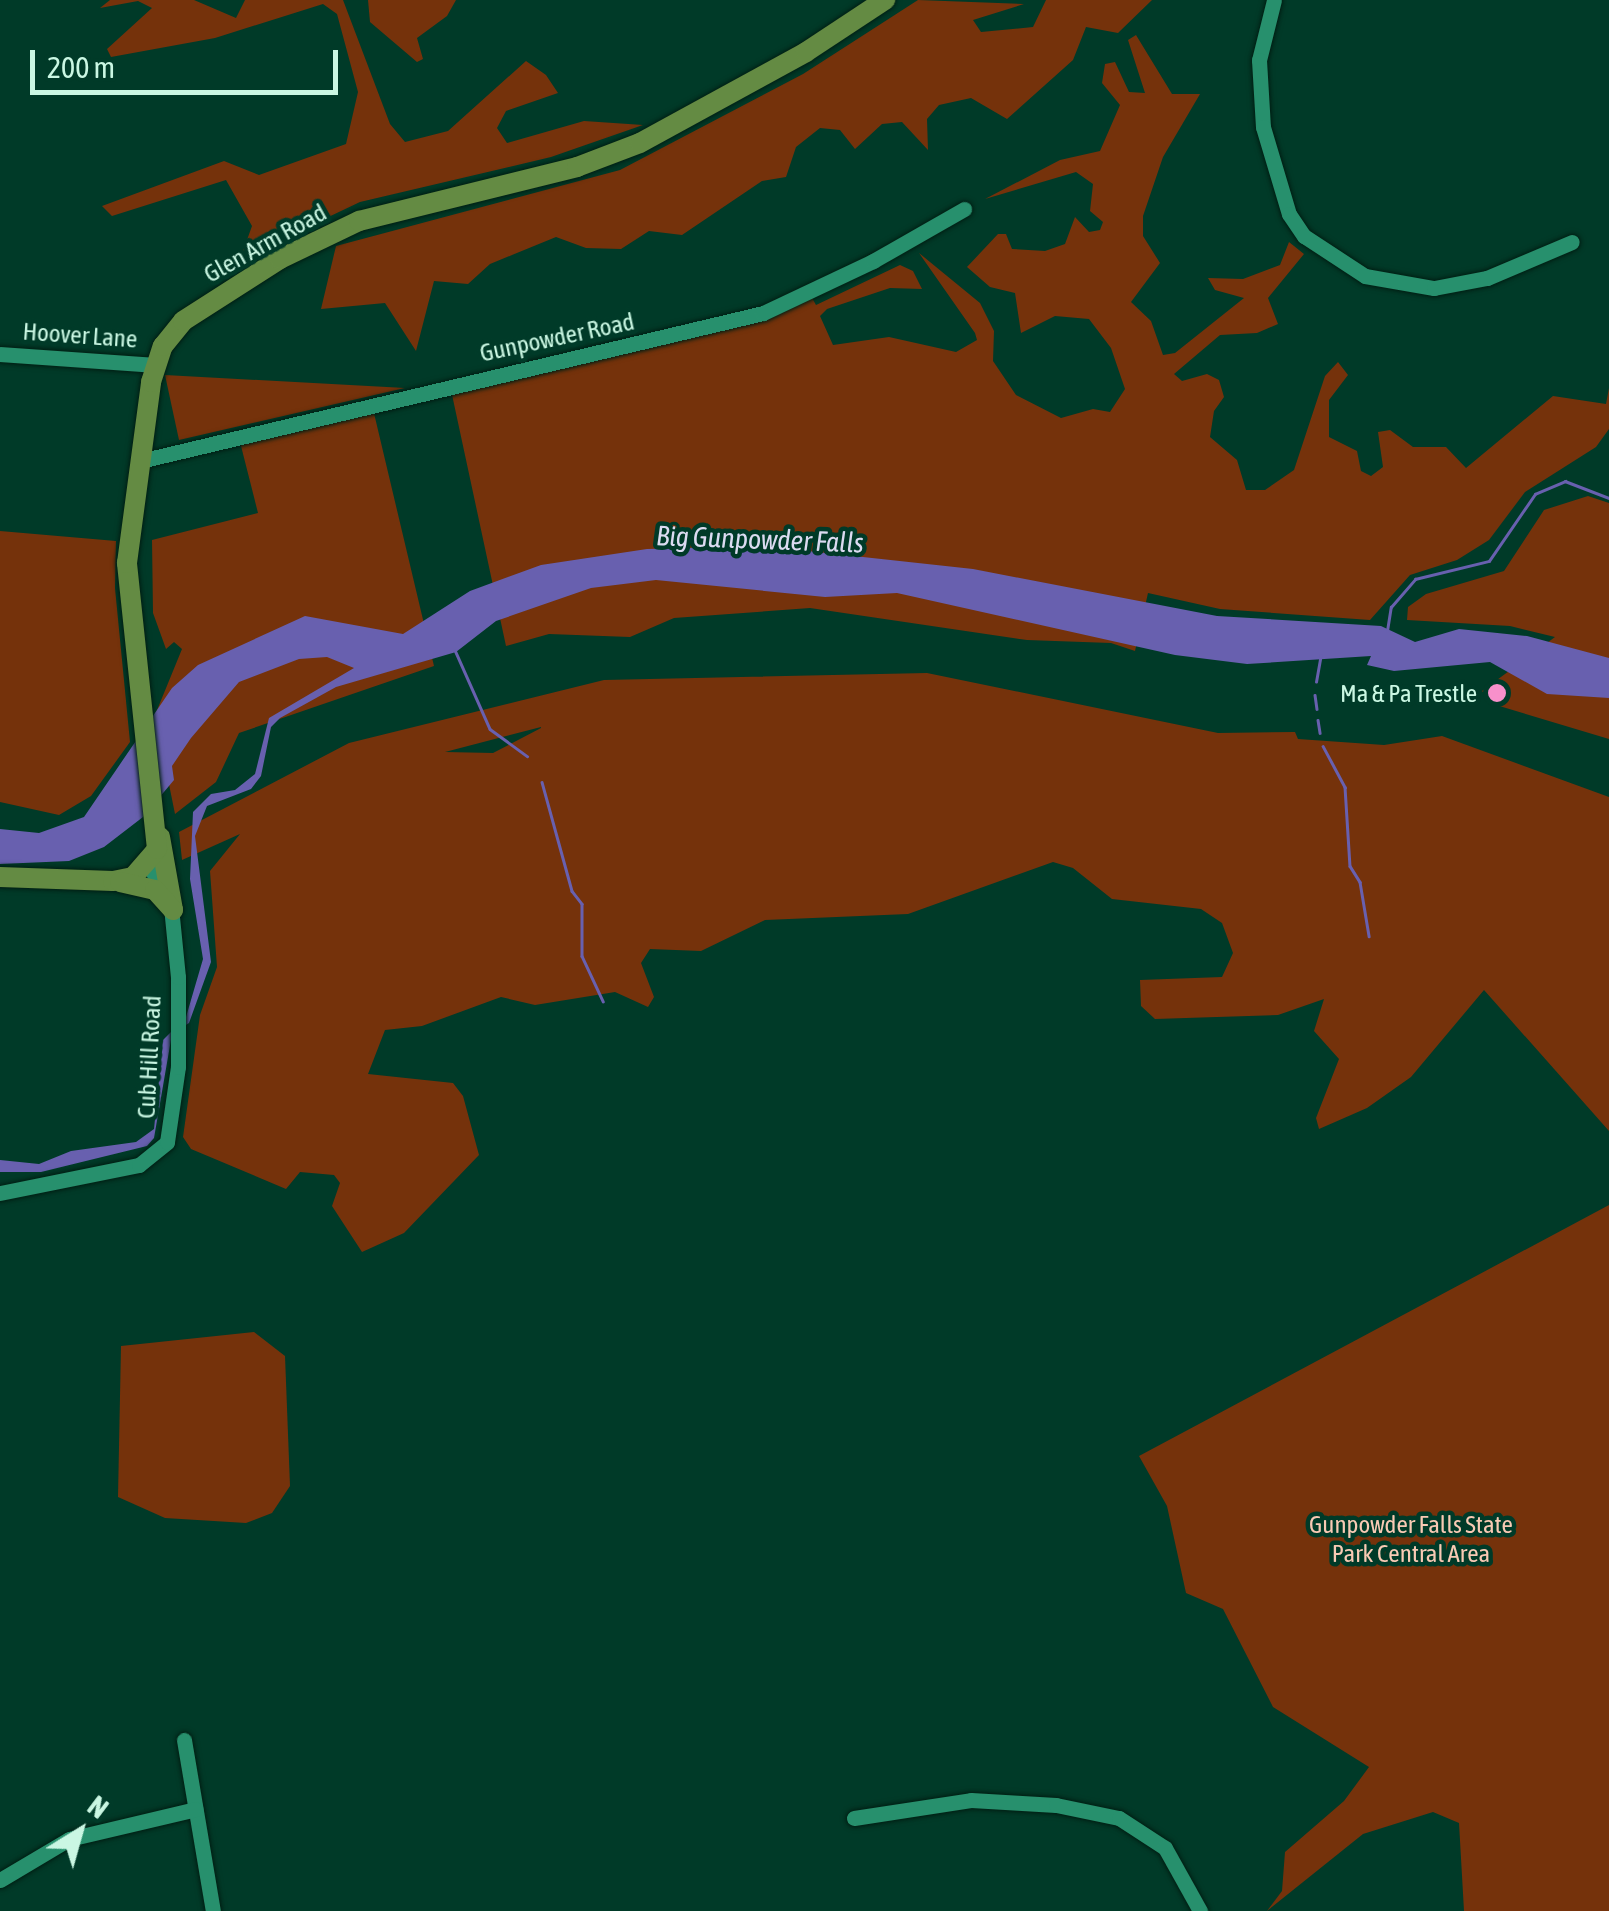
<!DOCTYPE html>
<html>
<head>
<meta charset="utf-8">
<style>
  body { margin:0 }
  #map { position:relative; width:1609px; height:1911px; overflow:hidden; background:#003a28; font-family:"Asap Condensed",sans-serif }
  div>[style] { position:absolute }
  .green>* { inset:0; background:#75320b }
  .water>* { inset:0; background:#6860af }
  .stream>* { height:2.5px; margin:-1.25px; padding:0 1.25px; transform-origin:1.25px; border-radius:1.25px; background:#6860af }
  .roads { filter:drop-shadow(0 0 2px #001e13) drop-shadow(0 0 2px #001e13) }
  .minor>* { height:15px; margin:-7.5px; padding:0 7.5px; transform-origin:7.5px; border-radius:7.5px; background:#27906d }
  .major>* { height:20px; margin:-10px; padding:0 10px; transform-origin:10px; border-radius:10px; background:#648b43 }
  .dots>* { width:28px; height:28px; translate:-50% -50%; box-sizing:border-box; border:5px solid #003a28; border-radius:50% }
  span { translate:-50% -50%; white-space:nowrap; text-align:center; line-height:1.15; -webkit-text-stroke:9px #003a28; paint-order:stroke }
  .street-label { font-size:25px; color:#caf7e3 }
  .poi-label { font-size:25px; color:#caf7e3 }
  .right { translate:-100% -50%; text-align:right }
  .park-label { font-size:25px; color:#f8cab4 }
  .water-label { font-size:28px; color:#dbdbf1; font-style:italic }
  .north { position:absolute; left:30px; top:1781px; width:100px; height:100px; -webkit-text-stroke:8px #003a28; paint-order:stroke; rotate:37deg; font-size:28px; font-weight:700; line-height:40px; text-align:center; color:#caf7e3 }
  .north::after { content:''; display:block; margin:auto; width:35px; height:45px; background:#caf7e3; clip-path:polygon(50% 0,100% 100%,50% 72%,0 100%) }
  .scale { position:absolute; left:30px; top:50px; width:308px; height:45px; box-sizing:border-box; border:5px solid #caf7e3; border-top:0; padding-left:12px; font-size:30px; line-height:35px; white-space:nowrap; color:#caf7e3; -webkit-text-stroke:8px #003a28; paint-order:stroke }
</style>
</head>
<body>
<div id="map">
  <div class="green">
    <div style="clip-path:polygon(110px 0,194px 0,236px 18px,245px 0,343px 0,390px 124px,405px 142px,448px 131px,526px 61px,546px 75px,558px 93px,506px 111px,497px 128px,507px 143px,584px 121px,643px 125px,551px 157px,360px 202px,261px 249px,243px 251px,252px 226px,226px 180px,112px 216px,102px 206px,224px 161px,259px 175px,346px 144px,358px 92px,337px 14px,323px 4px,215px 38px,111px 57px,107px 49px,152px 8px,138px 1px,100px 8px)"></div>
    <div style="clip-path:polygon(368px 0,456px 0,447px 16px,417px 38px,423px 59px,417px 62px,370px 22px)"></div>
    <div style="clip-path:polygon(918px 0,1024px 4px,973px 20px,981px 32px,1033px 27px,1046px 0,1152px 0,1118px 33px,1086px 27px,1073px 60px,1007px 119px,971px 98px,939px 105px,927px 119px,928px 150px,902px 122px,882px 124px,855px 149px,840px 130px,820px 128px,796px 147px,786px 177px,762px 181px,682px 235px,649px 231px,621px 249px,586px 248px,556px 237px,490px 264px,468px 284px,434px 281px,416px 351px,385px 303px,321px 309px,336px 246px,620px 170px,803px 74px)"></div>
    <div style="clip-path:polygon(1136px 35px,1172px 94px,1200px 94px,1163px 157px,1143px 216px,1143px 236px,1160px 263px,1131px 302px,1151px 321px,1163px 355px,1175px 353px,1244px 298px,1215px 290px,1208px 278px,1243px 279px,1280px 265px,1289px 242px,1304px 254px,1268px 298px,1278px 324px,1257px 333px,1220px 335px,1174px 374px,1182px 381px,1207px 374px,1219px 380px,1224px 397px,1214px 411px,1210px 437px,1237px 460px,1246px 490px,1265px 490px,1294px 470px,1325px 376px,1338px 362px,1348px 375px,1329px 400px,1329px 437px,1357px 451px,1361px 471px,1371px 476px,1383px 467px,1378px 432px,1390px 430px,1413px 447px,1446px 447px,1466px 468px,1553px 396px,1606px 404px,1609px 388px,1609px 429px,1596px 447px,1525px 492px,1489px 540px,1457px 560px,1410px 575px,1370px 620px,1220px 609px,1148px 593px,1135px 651px,1111px 643px,1027px 640px,810px 608px,674px 618px,630px 637px,549px 634px,506px 646px,451px 390px,811px 296px,816px 305px,900px 265px,913px 271px,922px 289px,890px 288px,827px 309px,820px 316px,833px 345px,889px 337px,956px 352px,977px 340px,975px 333px,919px 253px,980px 303px,994px 331px,993px 361px,1016px 395px,1061px 418px,1093px 409px,1110px 412px,1125px 389px,1111px 348px,1089px 319px,1055px 316px,1021px 333px,1015px 293px,990px 287px,967px 267px,998px 234px,1006px 234px,1012px 249px,1045px 251px,1065px 244px,1075px 217px,1089px 232px,1100px 230px,1103px 222px,1090px 211px,1093px 184px,1076px 172px,985px 199px,1060px 160px,1100px 151px,1120px 105px,1102px 83px,1105px 64px,1115px 62px,1129px 92px,1145px 93px,1128px 40px)"></div>
    <div style="clip-path:polygon(165px 375px,405px 388px,179px 440px)"></div>
    <div style="clip-path:polygon(373px 409px,434px 666px,239px 733px,216px 782px,175px 814px,155px 715px,182px 649px,174px 642px,166px 649px,153px 613px,152px 540px,258px 513px,240px 442px)"></div>
    <div style="clip-path:polygon(1588px 496px,1609px 503px,1609px 739px,1496px 705px,1482px 691px,1555px 637px,1510px 626px,1407px 620px,1408px 607px,1426px 594px,1504px 571px,1544px 510px)"></div>
    <div style="clip-path:polygon(0 531px,116px 541px,115px 588px,130px 742px,91px 796px,59px 815px,0 802px)"></div>
    <div style="clip-path:polygon(evenodd,927px 673px,1218px 733px,1295px 732px,1298px 739px,1384px 745px,1442px 736px,1609px 797px,1609px 1131px,1484px 990px,1411px 1077px,1367px 1108px,1319px 1129px,1316px 1118px,1339px 1059px,1314px 1031px,1324px 999px,1278px 1015px,1155px 1019px,1141px 1006px,1140px 980px,1222px 977px,1233px 953px,1222px 923px,1201px 909px,1112px 899px,1073px 868px,1053px 862px,908px 914px,765px 920px,701px 951px,650px 949px,641px 963px,654px 997px,648px 1007px,615px 992px,535px 1005px,501px 997px,422px 1026px,385px 1030px,368px 1074px,453px 1083px,463px 1096px,479px 1155px,404px 1233px,362px 1252px,332px 1206px,340px 1183px,334px 1175px,300px 1172px,286px 1189px,191px 1149px,183px 1137px,200px 1015px,217px 967px,210px 871px,240px 834px,182px 860px,179px 832px,349px 743px,604px 680px,927px 673px,541px 728px,493px 753px,445px 752px,541px 727px,541px 728px)"></div>
    <div style="clip-path:polygon(1609px 1205px,1609px 1911px,1464px 1911px,1459px 1823px,1433px 1812px,1363px 1834px,1267px 1911px,1282px 1891px,1285px 1852px,1344px 1801px,1369px 1767px,1273px 1707px,1223px 1609px,1186px 1593px,1167px 1506px,1139px 1456px)"></div>
    <div style="clip-path:polygon(254px 1332px,285px 1356px,290px 1486px,272px 1513px,246px 1523px,165px 1518px,118px 1497px,121px 1346px)"></div>
  </div>
  <div class="water">
    <div style="clip-path:polygon(762px 546px,973px 569px,1217px 616px,1381px 626px,1415px 642px,1459px 629px,1527px 636px,1609px 658px,1609px 698px,1547px 694px,1490px 662px,1394px 671px,1367px 665px,1371px 656px,1247px 664px,1175px 655px,897px 593px,825px 597px,656px 580px,591px 588px,496px 621px,456px 652px,336px 687px,280px 718px,271px 727px,261px 776px,251px 789px,207px 806px,195px 836px,211px 962px,189px 1023px,172px 1034px,154px 1138px,147px 1146px,41px 1172px,0 1172px,0 1160px,39px 1164px,71px 1151px,136px 1142px,154px 1129px,163px 1040px,186px 1017px,203px 959px,190px 879px,193px 812px,211px 794px,235px 790px,255px 774px,269px 718px,354px 668px,327px 657px,299px 659px,239px 682px,191px 738px,172px 766px,174px 780px,143px 817px,104px 847px,69px 861px,0 864px,0 829px,39px 833px,84px 817px,172px 688px,198px 665px,305px 616px,403px 634px,470px 591px,541px 565px,647px 549px)"></div>
  </div>
  <div class="stream">
    <div style="left:1387px;top:631px;width:24px;rotate:-81deg"></div>
    <div style="left:1391px;top:607px;width:37px;rotate:-49deg"></div>
    <div style="left:1415px;top:579px;width:76px;rotate:-13.7deg"></div>
    <div style="left:1489px;top:561px;width:81px;rotate:-55.5deg"></div>
    <div style="left:1535px;top:494px;width:33px;rotate:-23deg"></div>
    <div style="left:1565px;top:481px;width:47px;rotate:21.1deg"></div>
    <div style="left:455px;top:650px;width:86px;rotate:66.1deg"></div>
    <div style="left:490px;top:729px;width:46px;rotate:36.1deg"></div>
    <div style="left:1316px;top:682px;width:27px;rotate:-80deg"></div>
    <div style="left:1315px;top:695px;width:14px;rotate:82deg"></div>
    <div style="left:1318px;top:720px;width:13px;rotate:81deg"></div>
    <div style="left:1323px;top:746px;width:47px;rotate:61.8deg"></div>
    <div style="left:1345px;top:787px;width:79px;rotate:86.4deg"></div>
    <div style="left:1350px;top:866px;width:19px;rotate:58deg"></div>
    <div style="left:1360px;top:882px;width:55px;rotate:80.5deg"></div>
    <div style="left:542px;top:782px;width:113px;rotate:74.6deg"></div>
    <div style="left:572px;top:891px;width:16px;rotate:52deg"></div>
    <div style="left:582px;top:904px;width:52px;rotate:90deg"></div>
    <div style="left:582px;top:956px;width:50px;rotate:65deg"></div>
  </div>
  <div class="roads">
    <div class="minor">
      <div style="left:1274px;top:0;width:62px;rotate:104deg"></div>
      <div style="left:1259px;top:60px;width:67px;rotate:86.6deg"></div>
      <div style="left:1263px;top:127px;width:91px;rotate:73.4deg"></div>
      <div style="left:1289px;top:214px;width:27px;rotate:56deg"></div>
      <div style="left:1304px;top:236px;width:73px;rotate:33.3deg"></div>
      <div style="left:1365px;top:276px;width:70px;rotate:9.9deg"></div>
      <div style="left:1434px;top:288px;width:54px;rotate:-10.7deg"></div>
      <div style="left:1487px;top:278px;width:92px;rotate:-23deg"></div>
      <div style="left:0;top:354px;width:156px;rotate:4deg"></div>
      <div style="left:140px;top:461px;width:640px;rotate:-13.36deg"></div>
      <div style="left:763px;top:313px;width:122px;rotate:-25.3deg"></div>
      <div style="left:873px;top:261px;width:105px;rotate:-29.7deg"></div>
      <div style="left:0;top:1193px;width:142px;rotate:-11.4deg"></div>
      <div style="left:139px;top:1165px;width:36px;rotate:-39deg"></div>
      <div style="left:167px;top:1142px;width:76px;rotate:-81.7deg"></div>
      <div style="left:178px;top:1067px;width:90px;rotate:-90deg"></div>
      <div style="left:178px;top:977px;width:80px;rotate:-95.7deg"></div>
      <div style="left:170px;top:897px;width:40px;rotate:-124.9deg"></div>
      <div style="left:184px;top:1740px;width:173px;rotate:80.4deg"></div>
      <div style="left:854px;top:1818px;width:118px;rotate:-8.7deg"></div>
      <div style="left:971px;top:1800px;width:85px;rotate:3.4deg"></div>
      <div style="left:1056px;top:1805px;width:64px;rotate:11.7deg"></div>
      <div style="left:1119px;top:1818px;width:55px;rotate:33.1deg"></div>
      <div style="left:1165px;top:1848px;width:72px;rotate:60.9deg"></div>
      <div style="left:0;top:1880px;width:80px;rotate:-30.7deg"></div>
      <div style="left:69px;top:1839px;width:130px;rotate:-13.3deg"></div>
    </div>
    <div class="major">
      <div style="left:160px;top:837px;width:74px;rotate:79.9deg"></div>
      <div style="left:0;top:877px;width:113px;rotate:2deg"></div>
      <div style="left:113px;top:881px;width:20px;rotate:-11deg"></div>
      <div style="left:133px;top:877px;width:37px;rotate:-49deg"></div>
      <div style="left:157px;top:849px;width:288px;rotate:-96deg"></div>
      <div style="left:127px;top:563px;width:183px;rotate:-82.4deg"></div>
      <div style="left:151px;top:382px;width:38px;rotate:-72deg"></div>
      <div style="left:163px;top:346px;width:32px;rotate:-51deg"></div>
      <div style="left:183px;top:321px;width:115px;rotate:-32.6deg"></div>
      <div style="left:280px;top:259px;width:88px;rotate:-25.7deg"></div>
      <div style="left:359px;top:221px;width:225px;rotate:-13.9deg"></div>
      <div style="left:577px;top:167px;width:67px;rotate:-20.9deg"></div>
      <div style="left:640px;top:143px;width:189px;rotate:-28.7deg"></div>
      <div style="left:806px;top:52px;width:95px;rotate:-33.4deg"></div>
      <div style="left:120px;top:882px;width:36px;rotate:13deg"></div>
      <div style="left:155px;top:890px;width:27px;rotate:48deg"></div>
    </div>
  </div>
  <div class="dots">
    <div style="left:1497px;top:693px;background:#f890cb"></div>
  </div>
  <div class="street-label">
    <span style="left:265px;top:243px;rotate:-29deg">Glen Arm Road</span>
    <span style="left:80px;top:335px;rotate:4deg">Hoover Lane</span>
    <span style="left:557px;top:337px;rotate:-12deg">Gunpowder Road</span>
    <span style="left:149px;top:1057px;rotate:-87deg">Cub Hill Road</span>
  </div>
  <div class="poi-label">
    <span class="right" style="left:1477px;top:693px">Ma &amp; Pa Trestle</span>
  </div>
  <div class="park-label">
    <span style="left:1411px;top:1539px">Gunpowder Falls State<br>Park Central Area</span>
  </div>
  <div class="water-label">
    <span style="left:760px;top:539px;rotate:2deg">Big Gunpowder Falls</span>
  </div>
  <div class="north">N</div>
  <div class="scale">200 m</div>
</div>
</body>
</html>
